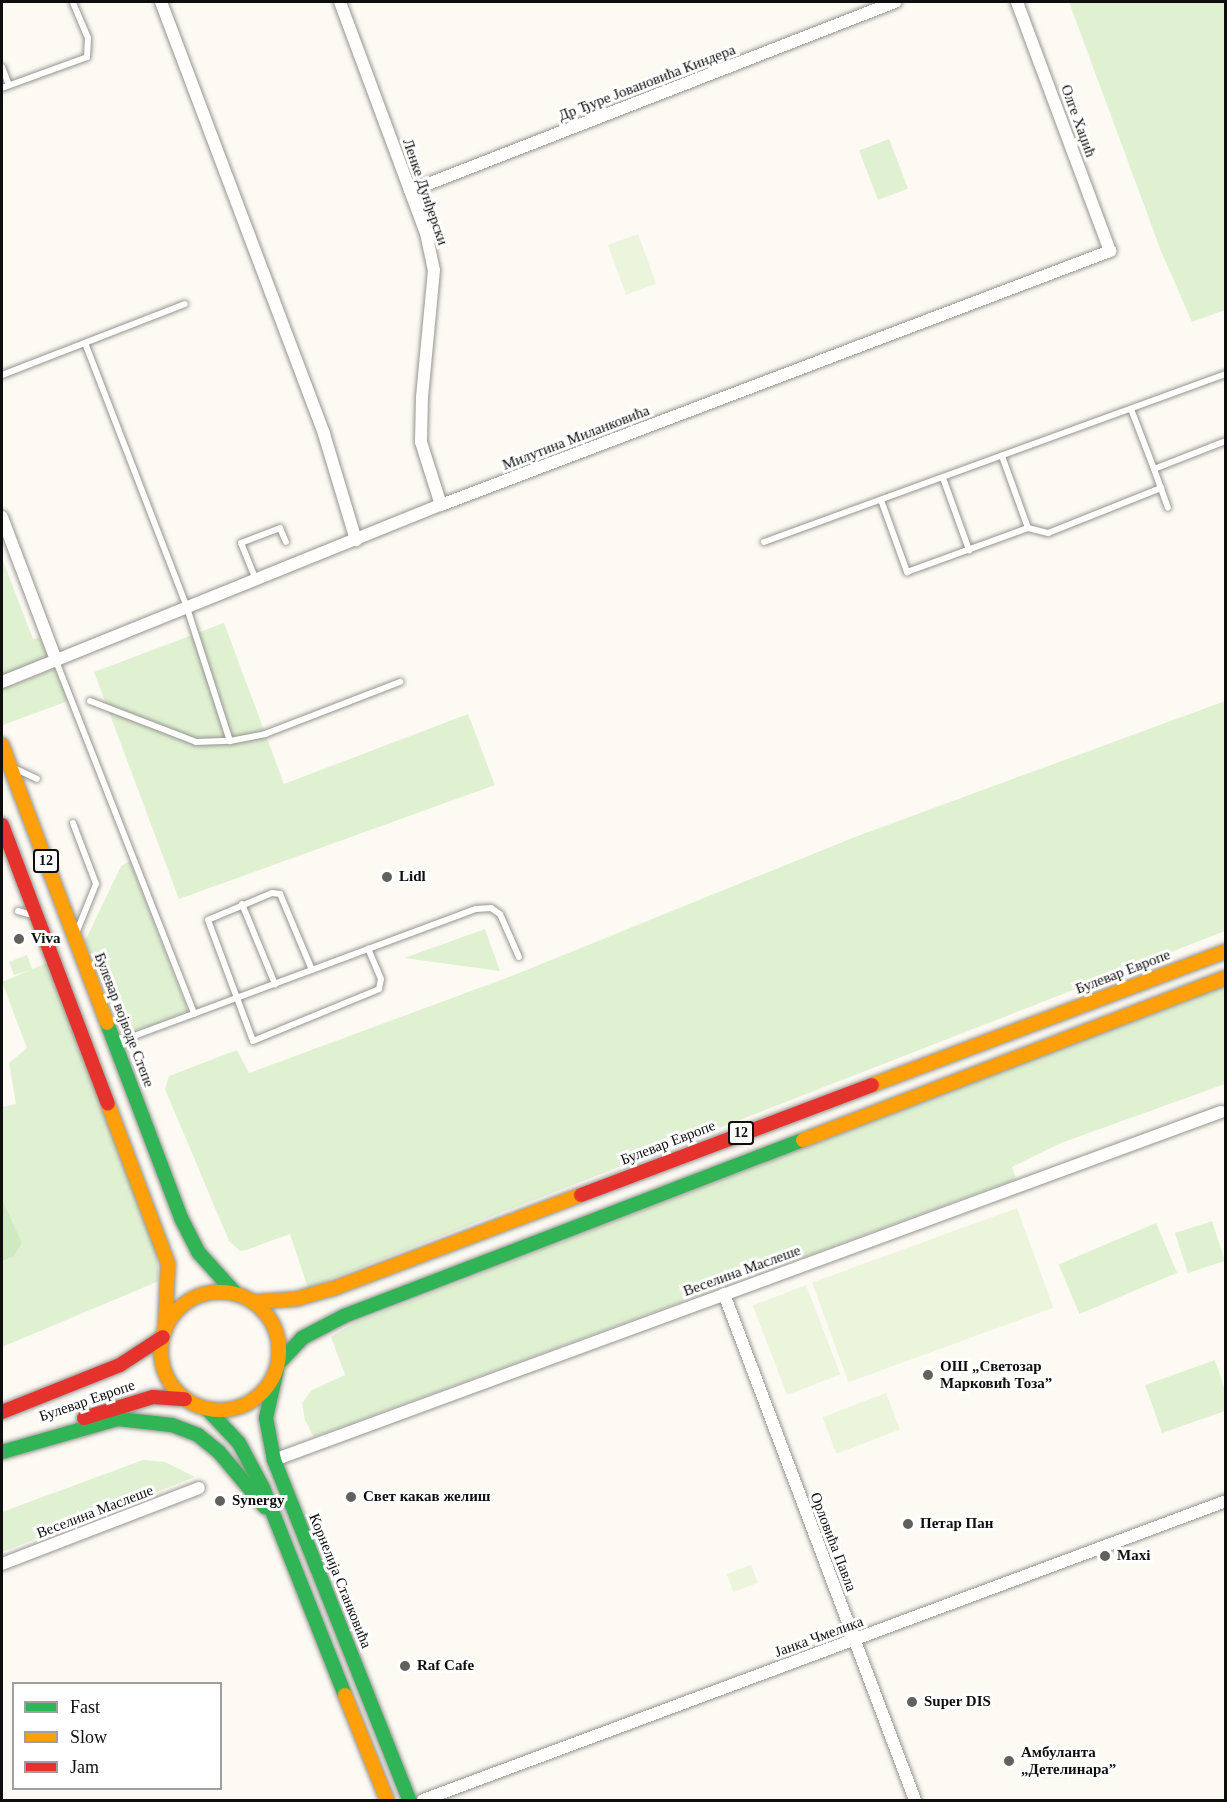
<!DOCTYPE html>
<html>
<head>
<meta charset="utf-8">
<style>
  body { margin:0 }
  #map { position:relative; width:1227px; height:1802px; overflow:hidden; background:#fcfaf2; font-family:Georgia,serif }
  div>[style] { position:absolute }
  .green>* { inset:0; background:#e0f1d2; transform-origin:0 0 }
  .forest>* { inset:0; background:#cfe9c0 }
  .pitch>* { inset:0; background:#ebf5dc; transform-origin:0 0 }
  .roads { filter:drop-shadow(0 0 2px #959491) drop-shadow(0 0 2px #959491) }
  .lane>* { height:6px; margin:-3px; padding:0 3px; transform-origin:3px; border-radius:3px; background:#fffefd }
  .street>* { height:12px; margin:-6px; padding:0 6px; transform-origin:6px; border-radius:6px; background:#fffefd }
  .fast>* { height:14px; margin:-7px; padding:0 7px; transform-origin:7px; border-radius:7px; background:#30b455 }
  .slow>* { height:14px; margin:-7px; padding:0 7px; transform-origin:7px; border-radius:7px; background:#ff9f0a }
  .slow>.ring { margin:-7px; padding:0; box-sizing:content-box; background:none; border:14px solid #ff9f0a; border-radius:50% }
  .jam>* { height:14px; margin:-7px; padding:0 7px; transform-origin:7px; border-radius:7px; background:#e5322d }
  .dots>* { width:16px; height:16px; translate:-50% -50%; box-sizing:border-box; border:3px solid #fff; border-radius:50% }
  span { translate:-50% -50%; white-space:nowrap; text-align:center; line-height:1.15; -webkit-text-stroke:6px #fff; paint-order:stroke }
  .shield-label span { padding:2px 4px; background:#fff; border:2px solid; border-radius:4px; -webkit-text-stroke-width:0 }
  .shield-label { font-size:14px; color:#0e0e0e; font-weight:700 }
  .street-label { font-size:15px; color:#0e0e0e }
  .poi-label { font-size:15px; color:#0e0e0e; font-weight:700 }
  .left { translate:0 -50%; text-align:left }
  .frame { position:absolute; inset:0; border:3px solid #0e0e0e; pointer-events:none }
  .legend { position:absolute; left:12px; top:1682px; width:210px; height:108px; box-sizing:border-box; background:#fff; border:2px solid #9f9f9f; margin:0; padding:8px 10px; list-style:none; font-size:18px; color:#0e0e0e }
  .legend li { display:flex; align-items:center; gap:12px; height:30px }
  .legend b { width:30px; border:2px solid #9f9f9f }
</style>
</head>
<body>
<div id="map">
  <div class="green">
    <div style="clip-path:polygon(1069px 2px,1225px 2px,1225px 310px,1192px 322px,1161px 251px)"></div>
    <div style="left:889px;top:139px;width:53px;height:32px;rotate:69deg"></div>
    <div style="clip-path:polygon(2px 558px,33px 639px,43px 637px,50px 657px,2px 676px)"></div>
    <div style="clip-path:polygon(224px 623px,284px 784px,468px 714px,495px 785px,179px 899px,94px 672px)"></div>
    <div style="clip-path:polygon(54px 668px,68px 701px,3px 725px,2px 689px)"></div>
    <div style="clip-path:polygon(1225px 701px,1225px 931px,308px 1288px,290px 1234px,246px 1250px,240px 1251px,229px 1241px,165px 1089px,169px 1076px,237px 1050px,249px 1073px,509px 977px,855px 837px)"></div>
    <div style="clip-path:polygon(130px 861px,188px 1011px,122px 1037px,85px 941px,121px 866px)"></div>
    <div style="clip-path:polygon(485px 929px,500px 971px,404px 958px)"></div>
    <div style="clip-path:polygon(27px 955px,32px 969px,47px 963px,156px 1250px,159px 1281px,2px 1347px,2px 1107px,16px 1104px,9px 1063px,27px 1048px,2px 982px,31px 970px,14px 975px,9px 962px)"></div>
    <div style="clip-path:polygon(1225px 984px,1225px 1084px,1061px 1143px,1012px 1167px,1016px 1179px,314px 1437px,305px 1420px,302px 1403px,312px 1390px,345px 1375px,331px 1337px,354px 1323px)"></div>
    <div style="left:1212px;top:1221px;width:42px;height:39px;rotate:72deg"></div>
    <div style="left:1156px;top:1223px;width:54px;height:106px;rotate:67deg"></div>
    <div style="clip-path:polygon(1215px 1360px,1225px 1390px,1225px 1411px,1162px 1433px,1145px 1385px)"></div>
    <div style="clip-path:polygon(143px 1460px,165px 1462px,195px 1477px,2px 1552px,2px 1512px)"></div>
  </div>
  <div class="forest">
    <div style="clip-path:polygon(2px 1200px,22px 1243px,14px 1256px,2px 1261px)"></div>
  </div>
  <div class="pitch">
    <div style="left:638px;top:234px;width:53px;height:32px;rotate:70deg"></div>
    <div style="left:1017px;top:1208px;width:106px;height:218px;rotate:70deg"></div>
    <div style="left:806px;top:1285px;width:96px;height:57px;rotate:69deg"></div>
    <div style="left:886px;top:1393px;width:39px;height:68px;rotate:69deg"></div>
    <div style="left:751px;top:1565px;width:19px;height:26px;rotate:69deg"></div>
  </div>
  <div class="roads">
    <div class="lane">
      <div style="left:2px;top:67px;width:19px;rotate:69deg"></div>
      <div style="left:2px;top:88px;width:90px;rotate:-20deg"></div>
      <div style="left:87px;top:57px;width:19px;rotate:-87deg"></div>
      <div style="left:88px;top:38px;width:39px;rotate:-113deg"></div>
      <div style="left:85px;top:343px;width:284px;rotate:68.9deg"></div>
      <div style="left:187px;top:608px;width:140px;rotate:72.1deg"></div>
      <div style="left:230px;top:741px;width:36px;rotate:-11deg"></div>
      <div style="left:265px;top:734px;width:145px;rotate:-21.1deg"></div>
      <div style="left:2px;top:375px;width:196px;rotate:-21.2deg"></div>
      <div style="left:1131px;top:409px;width:64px;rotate:69deg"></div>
      <div style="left:1154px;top:469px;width:77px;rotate:-21.3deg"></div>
      <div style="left:1154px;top:469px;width:41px;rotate:70.3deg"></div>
      <div style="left:943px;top:478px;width:77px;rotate:70.1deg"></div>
      <div style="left:881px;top:500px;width:77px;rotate:70.1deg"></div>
      <div style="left:907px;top:572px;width:129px;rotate:-20deg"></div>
      <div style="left:1028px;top:528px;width:77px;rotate:-109.9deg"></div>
      <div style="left:1028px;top:528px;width:21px;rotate:14deg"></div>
      <div style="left:1048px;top:533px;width:122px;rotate:-21.7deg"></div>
      <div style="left:764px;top:542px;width:492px;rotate:-20deg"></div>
      <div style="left:256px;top:580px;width:40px;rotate:-112deg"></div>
      <div style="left:241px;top:543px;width:42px;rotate:-21deg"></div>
      <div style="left:280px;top:528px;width:15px;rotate:67deg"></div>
      <div style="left:56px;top:661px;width:379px;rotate:68.6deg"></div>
      <div style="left:90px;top:701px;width:114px;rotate:21.1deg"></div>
      <div style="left:196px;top:742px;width:34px;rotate:-2deg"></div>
      <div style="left:16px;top:769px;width:23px;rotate:25deg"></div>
      <div style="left:73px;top:823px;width:65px;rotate:69.3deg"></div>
      <div style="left:96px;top:884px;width:51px;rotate:112deg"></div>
      <div style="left:242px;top:904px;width:87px;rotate:67.6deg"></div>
      <div style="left:18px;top:911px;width:15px;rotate:16deg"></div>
      <div style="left:312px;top:970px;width:82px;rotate:-112.8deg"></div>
      <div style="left:280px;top:894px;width:8px;rotate:-173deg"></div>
      <div style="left:272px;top:893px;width:69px;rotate:157.1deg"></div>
      <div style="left:208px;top:920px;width:129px;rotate:69.6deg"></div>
      <div style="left:253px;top:1041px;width:136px;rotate:-22.4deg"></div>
      <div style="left:379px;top:989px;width:10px;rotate:-79deg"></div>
      <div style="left:381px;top:979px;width:33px;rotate:-113deg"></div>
      <div style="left:118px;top:1042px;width:382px;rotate:-20.4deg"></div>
      <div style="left:476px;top:909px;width:15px;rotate:-4deg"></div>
      <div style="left:491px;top:908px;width:11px;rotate:34deg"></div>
      <div style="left:500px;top:914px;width:47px;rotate:66.2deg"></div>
    </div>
    <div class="street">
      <div style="left:161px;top:2px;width:462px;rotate:69.3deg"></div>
      <div style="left:324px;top:434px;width:111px;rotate:73.2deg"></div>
      <div style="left:340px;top:2px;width:246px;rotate:69.6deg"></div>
      <div style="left:426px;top:233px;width:38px;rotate:78deg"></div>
      <div style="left:434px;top:270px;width:128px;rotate:95.4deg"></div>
      <div style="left:422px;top:397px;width:45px;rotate:91.3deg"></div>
      <div style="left:421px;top:442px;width:66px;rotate:72.4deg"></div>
      <div style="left:410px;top:191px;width:521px;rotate:-21.29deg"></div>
      <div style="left:2px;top:517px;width:153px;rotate:69.3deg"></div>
      <div style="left:2px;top:682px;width:473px;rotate:-22deg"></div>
      <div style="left:441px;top:505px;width:716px;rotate:-20.79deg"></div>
      <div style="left:1110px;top:251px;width:266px;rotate:-110.5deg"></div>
      <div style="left:724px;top:1294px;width:541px;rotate:69.32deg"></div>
      <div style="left:274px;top:1460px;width:1009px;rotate:-20.18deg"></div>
      <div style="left:2px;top:1564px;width:211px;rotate:-21.1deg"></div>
      <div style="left:423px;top:1800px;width:857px;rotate:-20.42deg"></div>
    </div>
    <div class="fast">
      <div style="left:107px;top:1023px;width:209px;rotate:69.2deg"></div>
      <div style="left:181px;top:1218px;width:38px;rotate:63deg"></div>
      <div style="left:198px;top:1252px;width:57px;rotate:47.9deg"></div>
      <div style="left:279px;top:1363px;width:34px;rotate:-47deg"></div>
      <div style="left:302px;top:1338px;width:47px;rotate:-27.6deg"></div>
      <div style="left:344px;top:1316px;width:492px;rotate:-21deg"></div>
      <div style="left:277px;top:1369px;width:50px;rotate:102.7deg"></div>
      <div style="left:266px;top:1418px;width:43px;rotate:79.2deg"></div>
      <div style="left:274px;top:1460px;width:366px;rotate:68.3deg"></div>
      <div style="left:208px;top:1410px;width:45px;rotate:46.8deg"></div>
      <div style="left:239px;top:1443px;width:51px;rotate:61.9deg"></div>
      <div style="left:263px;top:1488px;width:223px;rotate:68.4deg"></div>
      <div style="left:2px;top:1452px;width:121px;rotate:-15.9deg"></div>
      <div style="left:118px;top:1419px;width:54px;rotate:6.3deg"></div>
      <div style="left:172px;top:1425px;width:28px;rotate:21deg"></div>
      <div style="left:198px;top:1435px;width:27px;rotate:39deg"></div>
      <div style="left:219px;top:1452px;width:72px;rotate:50.1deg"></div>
    </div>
    <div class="slow">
      <div style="left:2px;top:745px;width:297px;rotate:69.3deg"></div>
      <div style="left:872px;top:1085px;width:379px;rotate:-20.7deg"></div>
      <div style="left:108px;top:1104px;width:171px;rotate:69.4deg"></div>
      <div style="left:168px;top:1264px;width:67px;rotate:92.6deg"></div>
      <div style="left:803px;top:1140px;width:453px;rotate:-21deg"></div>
      <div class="ring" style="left:161px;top:1292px;width:104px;height:104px"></div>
      <div style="left:253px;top:1302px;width:43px;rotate:-4deg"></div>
      <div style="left:296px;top:1299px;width:37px;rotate:-16deg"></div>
      <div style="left:332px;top:1289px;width:266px;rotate:-20.7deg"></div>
      <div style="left:345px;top:1695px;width:113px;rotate:68.2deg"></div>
    </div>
    <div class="jam">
      <div style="left:2px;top:825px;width:298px;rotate:69.2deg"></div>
      <div style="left:581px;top:1195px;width:311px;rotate:-20.7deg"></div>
      <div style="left:2px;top:1412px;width:127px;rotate:-21.7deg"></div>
      <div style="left:120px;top:1365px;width:51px;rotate:-33.1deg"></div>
      <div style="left:84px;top:1418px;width:72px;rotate:-16.9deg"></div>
      <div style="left:153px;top:1397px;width:32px;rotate:4deg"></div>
    </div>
  </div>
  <div class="dots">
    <div style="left:387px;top:877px;background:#61615e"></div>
    <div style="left:19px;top:939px;background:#61615e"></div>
    <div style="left:928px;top:1375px;background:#61615e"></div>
    <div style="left:351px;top:1497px;background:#61615e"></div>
    <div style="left:220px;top:1501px;background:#61615e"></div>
    <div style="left:908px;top:1524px;background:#61615e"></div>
    <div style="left:1105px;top:1556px;background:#61615e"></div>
    <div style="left:405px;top:1666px;background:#61615e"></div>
    <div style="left:912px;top:1702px;background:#61615e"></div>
    <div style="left:1009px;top:1761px;background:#61615e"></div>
  </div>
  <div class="shield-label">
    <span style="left:46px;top:861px">12</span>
    <span style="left:741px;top:1133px">12</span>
  </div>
  <div class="street-label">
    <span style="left:647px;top:83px;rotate:-21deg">Др Ђуре Јовановића Киндера</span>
    <span style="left:1078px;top:121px;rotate:70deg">Олге Хаџић</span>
    <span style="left:425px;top:192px;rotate:71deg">Ленке Дунђерски</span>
    <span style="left:576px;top:438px;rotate:-21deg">Милутина Миланковића</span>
    <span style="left:1123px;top:972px;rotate:-21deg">Булевар Европе</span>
    <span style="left:124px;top:1020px;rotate:69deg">Булевар војводе Степе</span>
    <span style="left:668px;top:1143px;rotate:-21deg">Булевар Европе</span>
    <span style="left:742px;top:1271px;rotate:-20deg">Веселина Маслеше</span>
    <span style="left:87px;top:1401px;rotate:-19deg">Булевар Европе</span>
    <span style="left:95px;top:1512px;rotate:-21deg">Веселина Маслеше</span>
    <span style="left:833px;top:1542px;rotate:69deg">Орловића Павла</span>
    <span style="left:340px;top:1581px;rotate:68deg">Корнелија Станковића</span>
    <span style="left:819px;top:1637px;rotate:-20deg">Јанка Чмелика</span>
  </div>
  <div class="poi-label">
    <span class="left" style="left:399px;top:877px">Lidl</span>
    <span class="left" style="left:31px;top:939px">Viva</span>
    <span class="left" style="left:940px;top:1375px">ОШ „Светозар<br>Марковић Тоза”</span>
    <span class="left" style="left:363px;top:1497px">Свет какав желиш</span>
    <span class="left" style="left:232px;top:1501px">Synergy</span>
    <span class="left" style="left:920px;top:1524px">Петар Пан</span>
    <span class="left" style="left:1117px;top:1556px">Maxi</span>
    <span class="left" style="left:417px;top:1666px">Raf Cafe</span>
    <span class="left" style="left:924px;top:1702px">Super DIS</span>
    <span class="left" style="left:1021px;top:1761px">Амбуланта<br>„Детелинара”</span>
  </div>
  <div class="frame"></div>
  <ul class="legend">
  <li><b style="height:8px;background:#30b455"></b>Fast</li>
  <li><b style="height:8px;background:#ff9f0a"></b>Slow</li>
  <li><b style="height:8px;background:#e5322d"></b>Jam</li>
  </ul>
</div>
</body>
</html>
